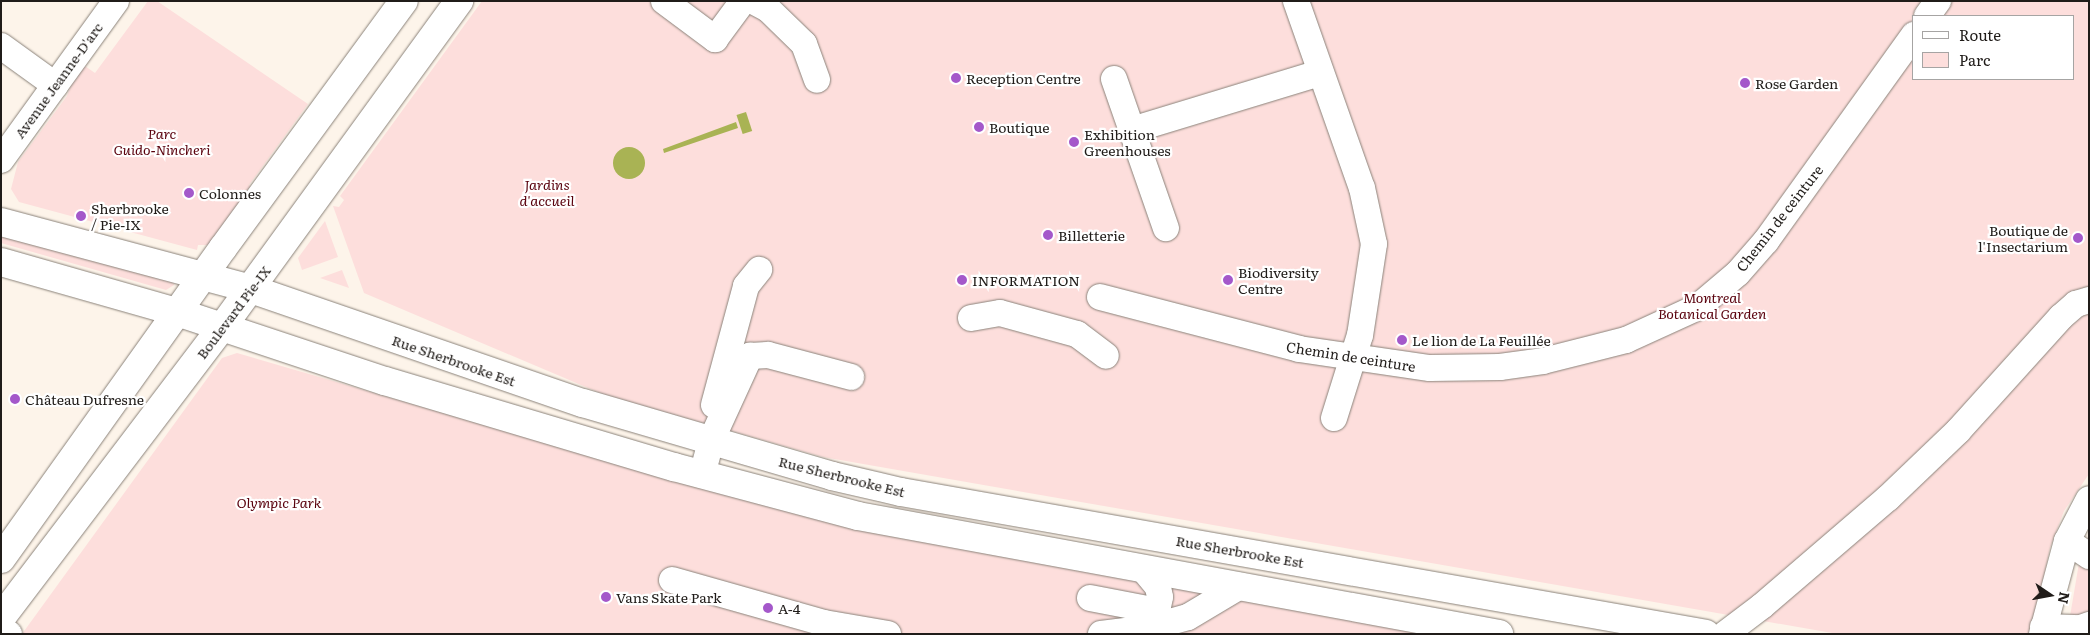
<!DOCTYPE html>
<html>
<head>
<meta charset="utf-8">
<style>
  body { margin:0 }
  #map { position:relative; width:2090px; height:635px; overflow:hidden; background:#fdf4ea; font-family:Literata,serif }
  div>[style] { position:absolute }
  .green>* { inset:0; background:#fddedc }
  .water>* { inset:0; background:#a9b354; transform-origin:0 0 }
  .round { border-radius:50% }
  .roads { filter:drop-shadow(0 0 1px #8a8279) drop-shadow(0 0 1px #8a8279) }
  .minor>* { height:26px; margin:-13px; padding:0 13px; transform-origin:13px; border-radius:13px; background:#fff }
  .major>* { height:28px; margin:-14px; padding:0 14px; transform-origin:14px; border-radius:14px; background:#fff }
  .dots>* { width:14px; height:14px; translate:-50% -50%; box-sizing:border-box; border:2px solid #fff; border-radius:50% }
  span { translate:-50% -50%; white-space:nowrap; text-align:center; line-height:1.15; -webkit-text-stroke:4.5px #fff; paint-order:stroke }
  .poi-label { font-size:14px; color:#201c19 }
  .left { translate:0 -50%; text-align:left }
  .right { translate:-100% -50%; text-align:right }
  .street-label { font-size:14px; color:#201c19 }
  .park-label { font-size:14px; color:#59000c; font-style:italic }
  .frame { position:absolute; inset:0; border:2px solid #201c19; pointer-events:none }
  .legend { position:absolute; left:1912px; top:15px; width:162px; height:65px; box-sizing:border-box; background:#fff; border:1px solid #a6a4a3; margin:0; padding:6px 9px; list-style:none; font-size:15px; color:#201c19 }
  .legend li { display:flex; align-items:center; gap:10px; height:25px }
  .legend b { width:25px; border:1px solid #a6a4a3 }
  .north { position:absolute; left:2025px; top:570px; width:50px; height:50px; -webkit-text-stroke:4px #fff; paint-order:stroke; rotate:102deg; font-size:14px; font-weight:700; line-height:20px; text-align:center; color:#201c19 }
  .north::after { content:''; display:block; margin:auto; width:18px; height:22px; background:#201c19; clip-path:polygon(50% 0,100% 100%,50% 72%,0 100%) }
</style>
</head>
<body>
<div id="map">
  <div class="green">
    <div style="clip-path:polygon(148px 1px,157px 1px,308px 104px,249px 185px,254px 189px,213px 245px,198px 245px,197px 250px,19px 202px,11px 189px,18px 162px,67px 96px,79px 62px,95px 73px)"></div>
    <div style="clip-path:polygon(evenodd,482px 1px,2089px 1px,2089px 474px,2064px 511px,2050px 548px,2032px 634px,1838px 634px,823px 457px,607px 396px,364px 293px,333px 206px,339px 207px,344px 200px,340px 196px,482px 1px,1914px 16px,2074px 16px,2074px 79px,1914px 79px,1914px 16px)"></div>
    <div style="clip-path:polygon(325px 221px,338px 257px,302px 270px,298px 258px)"></div>
    <div style="clip-path:polygon(1px 235px,173px 280px,174px 285px,166px 290px,1px 243px)"></div>
    <div style="clip-path:polygon(342px 270px,349px 288px,320px 278px)"></div>
    <div style="clip-path:polygon(237px 353px,611px 462px,1422px 634px,22px 634px,222px 358px)"></div>
    <div style="clip-path:polygon(2089px 542px,2089px 634px,2067px 634px,2079px 563px)"></div>
  </div>
  <div class="water">
    <div style="left:746px;top:112px;width:20px;height:10px;rotate:72deg"></div>
    <div style="clip-path:polygon(736px 122px,738px 128px,664px 153px,663px 149px)"></div>
    <div class="round" style="left:613px;top:147px;width:32px;height:32px"></div>
  </div>
  <div class="roads">
    <div class="minor">
      <div style="left:664px;top:1px;width:64px;rotate:36.7deg"></div>
      <div style="left:715px;top:39px;width:47px;rotate:-53.6deg"></div>
      <div style="left:753px;top:1px;width:17px;rotate:28deg"></div>
      <div style="left:768px;top:9px;width:50px;rotate:44.2deg"></div>
      <div style="left:804px;top:44px;width:38px;rotate:70deg"></div>
      <div style="left:1296px;top:1px;width:198px;rotate:70.6deg"></div>
      <div style="left:1362px;top:188px;width:57px;rotate:77.9deg"></div>
      <div style="left:1374px;top:244px;width:92px;rotate:98.7deg"></div>
      <div style="left:1360px;top:335px;width:87px;rotate:107.4deg"></div>
      <div style="left:1927px;top:16px;width:19px;rotate:-54deg"></div>
      <div style="left:1px;top:46px;width:67px;rotate:35.8deg"></div>
      <div style="left:1114px;top:79px;width:158px;rotate:70.8deg"></div>
      <div style="left:1132px;top:130px;width:196px;rotate:-16.9deg"></div>
      <div style="left:1px;top:160px;width:196px;rotate:-54.1deg"></div>
      <div style="left:1100px;top:297px;width:206px;rotate:14.6deg"></div>
      <div style="left:1299px;top:349px;width:132px;rotate:8.3deg"></div>
      <div style="left:1430px;top:368px;width:70px;rotate:-0.8deg"></div>
      <div style="left:1500px;top:367px;width:43px;rotate:-7.9deg"></div>
      <div style="left:1543px;top:361px;width:86px;rotate:-14.2deg"></div>
      <div style="left:1626px;top:340px;width:79px;rotate:-24.6deg"></div>
      <div style="left:1698px;top:307px;width:52px;rotate:-40.4deg"></div>
      <div style="left:1738px;top:273px;width:43px;rotate:-48.8deg"></div>
      <div style="left:1766px;top:241px;width:254px;rotate:-54.3deg"></div>
      <div style="left:971px;top:318px;width:29px;rotate:-10deg"></div>
      <div style="left:1000px;top:313px;width:80px;rotate:15.3deg"></div>
      <div style="left:1077px;top:334px;width:36px;rotate:37deg"></div>
      <div style="left:714px;top:405px;width:123px;rotate:-74.9deg"></div>
      <div style="left:746px;top:286px;width:21px;rotate:-51deg"></div>
      <div style="left:702px;top:475px;width:35px;rotate:-75deg"></div>
      <div style="left:711px;top:441px;width:94px;rotate:-65.4deg"></div>
      <div style="left:750px;top:356px;width:18px;rotate:-3deg"></div>
      <div style="left:768px;top:355px;width:86px;rotate:14.8deg"></div>
      <div style="left:2067px;top:541px;width:27px;rotate:34deg"></div>
      <div style="left:1143px;top:569px;width:23px;rotate:50deg"></div>
      <div style="left:1158px;top:587px;width:10px;rotate:79deg"></div>
      <div style="left:1160px;top:597px;width:24px;rotate:102deg"></div>
      <div style="left:1155px;top:620px;width:7px;rotate:135deg"></div>
      <div style="left:672px;top:580px;width:158px;rotate:15.8deg"></div>
      <div style="left:824px;top:623px;width:65px;rotate:9.8deg"></div>
      <div style="left:1090px;top:598px;width:69px;rotate:10.8deg"></div>
      <div style="left:2043px;top:627px;width:38px;rotate:2deg"></div>
      <div style="left:2081px;top:628px;width:9px;rotate:-21deg"></div>
      <div style="left:1px;top:628px;width:10px;rotate:37deg"></div>
      <div style="left:1101px;top:634px;width:47px;rotate:-7.3deg"></div>
      <div style="left:1148px;top:628px;width:41px;rotate:-15.4deg"></div>
      <div style="left:1188px;top:617px;width:61px;rotate:-30.8deg"></div>
      <div style="left:1725px;top:634px;width:46px;rotate:-37.1deg"></div>
      <div style="left:1762px;top:606px;width:166px;rotate:-40.6deg"></div>
      <div style="left:1888px;top:498px;width:97px;rotate:-43.7deg"></div>
      <div style="left:1958px;top:431px;width:154px;rotate:-47.9deg"></div>
      <div style="left:2061px;top:317px;width:20px;rotate:-41deg"></div>
      <div style="left:2076px;top:304px;width:14px;rotate:-17deg"></div>
      <div style="left:2042px;top:634px;width:96px;rotate:-75deg"></div>
      <div style="left:2067px;top:541px;width:47px;rotate:-62.4deg"></div>
    </div>
    <div class="major">
      <div style="left:1px;top:222px;width:259px;rotate:15deg"></div>
      <div style="left:251px;top:289px;width:351px;rotate:19deg"></div>
      <div style="left:583px;top:403px;width:259px;rotate:16.3deg"></div>
      <div style="left:832px;top:476px;width:71px;rotate:13.1deg"></div>
      <div style="left:901px;top:492px;width:817px;rotate:10deg"></div>
      <div style="left:1px;top:262px;width:183px;rotate:15.9deg"></div>
      <div style="left:177px;top:312px;width:219px;rotate:18.4deg"></div>
      <div style="left:385px;top:381px;width:302px;rotate:16.6deg"></div>
      <div style="left:674px;top:467px;width:190px;rotate:14.9deg"></div>
      <div style="left:858px;top:516px;width:652px;rotate:10.43deg"></div>
      <div style="left:1px;top:559px;width:382px;rotate:-54.5deg"></div>
      <div style="left:223px;top:248px;width:306px;rotate:-53.8deg"></div>
      <div style="left:1px;top:618px;width:367px;rotate:-52.8deg"></div>
      <div style="left:223px;top:326px;width:402px;rotate:-54deg"></div>
    </div>
  </div>
  <div class="dots">
    <div style="left:956px;top:78px;background:#a458ca"></div>
    <div style="left:1745px;top:83px;background:#a458ca"></div>
    <div style="left:979px;top:127px;background:#a458ca"></div>
    <div style="left:1074px;top:142px;background:#a458ca"></div>
    <div style="left:189px;top:193px;background:#a458ca"></div>
    <div style="left:81px;top:216px;background:#a458ca"></div>
    <div style="left:1048px;top:235px;background:#a458ca"></div>
    <div style="left:2078px;top:238px;background:#a458ca"></div>
    <div style="left:962px;top:280px;background:#a458ca"></div>
    <div style="left:1228px;top:280px;background:#a458ca"></div>
    <div style="left:1402px;top:340px;background:#a458ca"></div>
    <div style="left:15px;top:399px;background:#a458ca"></div>
    <div style="left:606px;top:597px;background:#a458ca"></div>
    <div style="left:768px;top:608px;background:#a458ca"></div>
  </div>
  <div class="poi-label">
    <span class="left" style="left:966px;top:78px">Reception Centre</span>
    <span class="left" style="left:1755px;top:83px">Rose Garden</span>
    <span class="left" style="left:989px;top:127px">Boutique</span>
    <span class="left" style="left:1084px;top:142px">Exhibition<br>Greenhouses</span>
    <span class="left" style="left:199px;top:193px">Colonnes</span>
    <span class="left" style="left:91px;top:216px">Sherbrooke<br>/ Pie-IX</span>
    <span class="right" style="left:2068px;top:238px">Boutique de<br>l'Insectarium</span>
    <span class="left" style="left:1058px;top:235px">Billetterie</span>
    <span class="left" style="left:1238px;top:280px">Biodiversity<br>Centre</span>
    <span class="left" style="left:972px;top:280px">INFORMATION</span>
    <span class="left" style="left:1412px;top:340px">Le lion de La Feuillée</span>
    <span class="left" style="left:25px;top:399px">Château Dufresne</span>
    <span class="left" style="left:616px;top:597px">Vans Skate Park</span>
    <span class="left" style="left:778px;top:608px">A-4</span>
  </div>
  <div class="street-label">
    <span style="left:58px;top:80px;rotate:-54deg">Avenue Jeanne-D'arc</span>
    <span style="left:1779px;top:218px;rotate:-52deg">Chemin de ceinture</span>
    <span style="left:233px;top:312px;rotate:-53deg">Boulevard Pie-IX</span>
    <span style="left:1351px;top:356px;rotate:9deg">Chemin de ceinture</span>
    <span style="left:454px;top:360px;rotate:19deg">Rue Sherbrooke Est</span>
    <span style="left:842px;top:476px;rotate:14deg">Rue Sherbrooke Est</span>
    <span style="left:1240px;top:551px;rotate:10deg">Rue Sherbrooke Est</span>
  </div>
  <div class="park-label">
    <span style="left:162px;top:141px">Parc<br>Guido-Nincheri</span>
    <span style="left:547px;top:192px">Jardins<br>d'accueil</span>
    <span style="left:1712px;top:305px">Montreal<br>Botanical Garden</span>
    <span style="left:279px;top:502px">Olympic Park</span>
  </div>
  <div class="frame"></div>
  <ul class="legend">
  <li><b style="height:6px;background:#fff"></b>Route</li>
  <li><b style="height:14px;background:#fddedc"></b>Parc</li>
  </ul>
  <div class="north">N</div>
</div>
</body>
</html>
